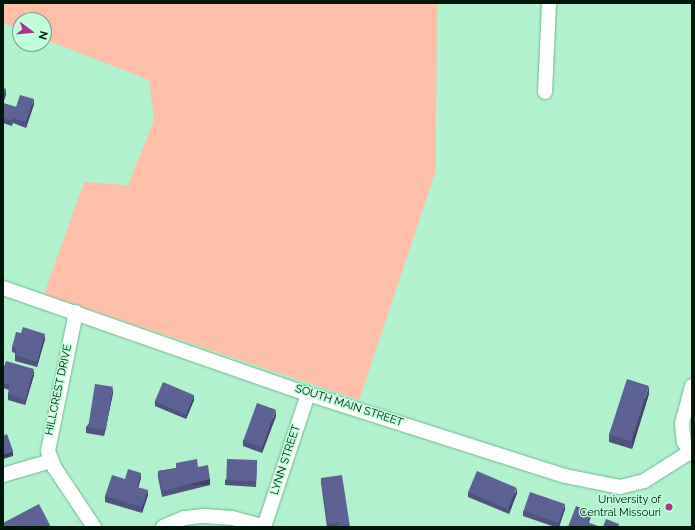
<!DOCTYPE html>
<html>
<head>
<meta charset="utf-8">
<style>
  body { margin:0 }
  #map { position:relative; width:695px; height:530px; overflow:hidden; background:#b1f1ce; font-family:Raleway,sans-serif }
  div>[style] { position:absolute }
  .green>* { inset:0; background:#fdbfaa }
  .roads { filter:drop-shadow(0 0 1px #76b493) drop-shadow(0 0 1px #76b493) }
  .street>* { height:14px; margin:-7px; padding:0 7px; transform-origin:7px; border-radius:7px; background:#fff }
  .wall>* { inset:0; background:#51537f }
  .shaded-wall>* { inset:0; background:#424468; transform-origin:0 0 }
  .building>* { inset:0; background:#5e6194; transform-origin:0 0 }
  .dots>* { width:11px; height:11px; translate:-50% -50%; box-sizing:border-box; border:2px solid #befedb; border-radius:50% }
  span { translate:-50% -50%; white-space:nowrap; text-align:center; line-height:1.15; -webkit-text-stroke:3px #befedb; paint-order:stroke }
  .street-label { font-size:11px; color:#00160a }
  .poi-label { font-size:11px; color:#00160a }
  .right { translate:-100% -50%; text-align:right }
  .frame { position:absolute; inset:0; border:4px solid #00160a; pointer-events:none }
  .north { position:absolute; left:12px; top:12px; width:40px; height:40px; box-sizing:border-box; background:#befedb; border:1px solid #72a187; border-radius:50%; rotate:106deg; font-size:11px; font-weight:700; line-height:16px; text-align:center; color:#00160a }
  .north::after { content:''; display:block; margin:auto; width:14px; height:18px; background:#aa338a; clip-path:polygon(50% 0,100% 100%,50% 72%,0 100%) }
</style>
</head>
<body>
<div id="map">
  <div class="green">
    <div style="clip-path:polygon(3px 3px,437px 3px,436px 170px,359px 400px,44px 294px,84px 182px,128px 185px,154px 120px,149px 80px,44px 39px,44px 20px,20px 20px,20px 30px,3px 23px)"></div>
  </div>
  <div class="roads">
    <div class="street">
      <div style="left:545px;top:92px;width:89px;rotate:-87.4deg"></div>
      <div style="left:3px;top:288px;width:323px;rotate:19.2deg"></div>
      <div style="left:308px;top:394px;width:270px;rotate:17.7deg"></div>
      <div style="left:565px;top:476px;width:56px;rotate:11.3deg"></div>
      <div style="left:620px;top:487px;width:25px;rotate:-14deg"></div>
      <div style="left:644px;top:481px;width:54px;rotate:-32.2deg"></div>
      <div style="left:76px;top:312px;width:142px;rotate:101.4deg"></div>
      <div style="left:48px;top:451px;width:17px;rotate:69deg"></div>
      <div style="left:54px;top:467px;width:72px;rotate:56.3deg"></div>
      <div style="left:692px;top:386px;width:39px;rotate:105deg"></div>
      <div style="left:682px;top:424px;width:18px;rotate:84deg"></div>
      <div style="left:684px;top:442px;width:14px;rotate:56deg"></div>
      <div style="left:3px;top:475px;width:50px;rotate:-16.3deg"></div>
      <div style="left:163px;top:527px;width:23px;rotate:-23deg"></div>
      <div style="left:184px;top:518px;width:20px;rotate:-6deg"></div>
      <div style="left:204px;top:516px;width:28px;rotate:4deg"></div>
      <div style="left:232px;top:518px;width:34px;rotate:15deg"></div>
      <div style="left:264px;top:527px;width:140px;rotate:-71.7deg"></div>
    </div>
  </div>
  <div class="wall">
    <div style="clip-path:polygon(3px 88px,6px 94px,3px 103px,16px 107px,34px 104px,26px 128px,13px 123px,12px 126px,3px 123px)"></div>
    <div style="clip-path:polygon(21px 333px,45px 339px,37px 367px,15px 361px,15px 353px,12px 352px,12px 347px)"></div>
    <div style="clip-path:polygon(3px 370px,34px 375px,25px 405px,8px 400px,8px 394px,9px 390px,3px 388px)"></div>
    <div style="clip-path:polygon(113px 393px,104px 436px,86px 433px,86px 427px)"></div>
    <div style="clip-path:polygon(649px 394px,632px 449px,609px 442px,609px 434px)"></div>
    <div style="clip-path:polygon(194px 400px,186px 419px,155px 406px,155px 401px)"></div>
    <div style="clip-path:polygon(276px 416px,262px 453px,243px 446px,243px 440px)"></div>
    <div style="clip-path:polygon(257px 460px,256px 487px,225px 485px,225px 480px)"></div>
    <div style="clip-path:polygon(176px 463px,198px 467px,210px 485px,162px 497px,158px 477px,158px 471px,176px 468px)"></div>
    <div style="clip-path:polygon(141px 478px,138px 487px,148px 495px,142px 513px,105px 502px,105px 496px,125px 479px)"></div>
    <div style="clip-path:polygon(321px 478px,350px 527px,327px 527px,321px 483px)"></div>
    <div style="clip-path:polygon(468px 492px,517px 493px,509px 514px,468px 497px)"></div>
    <div style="clip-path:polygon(565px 509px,559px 527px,555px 527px,523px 516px,523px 511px)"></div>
  </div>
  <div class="shaded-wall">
    <div style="clip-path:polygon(6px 89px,6px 94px,3px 104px,3px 99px)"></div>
    <div style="clip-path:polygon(34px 99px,34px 104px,26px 128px,26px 122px)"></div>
    <div style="clip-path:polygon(45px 334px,45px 339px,37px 367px,37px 362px)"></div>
    <div style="clip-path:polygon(34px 369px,34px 375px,25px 405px,25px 400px)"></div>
    <div style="clip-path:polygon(649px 386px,649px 394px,632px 449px,632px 441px)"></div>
    <div style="clip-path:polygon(113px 387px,113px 393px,104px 436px,104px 431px)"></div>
    <div style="clip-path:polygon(194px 395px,194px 400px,186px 419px,186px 414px)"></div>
    <div style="clip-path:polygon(276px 410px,276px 416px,262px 453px,262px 448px)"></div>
    <div style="clip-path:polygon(13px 451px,13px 456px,3px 459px,3px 454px)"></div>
    <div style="clip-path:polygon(141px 473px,141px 478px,137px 492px,137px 487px)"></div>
    <div style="left:210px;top:479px;width:6px;height:49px;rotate:90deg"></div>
    <div style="clip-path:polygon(517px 488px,517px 493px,509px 514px,509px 508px)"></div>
    <div style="clip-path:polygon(148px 490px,148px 495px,142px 513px,142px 507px)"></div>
    <div style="clip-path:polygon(565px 504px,565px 509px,559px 527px,559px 523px)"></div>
    <div style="clip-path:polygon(591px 512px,591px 517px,587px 527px,587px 522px)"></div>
  </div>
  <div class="building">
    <div style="clip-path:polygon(3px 88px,6px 89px,3px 99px)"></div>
    <div style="clip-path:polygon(20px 95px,34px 99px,26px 122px,13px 118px,12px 121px,3px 118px,3px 103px,16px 107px)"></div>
    <div style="clip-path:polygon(23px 327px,45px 334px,37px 362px,15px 355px,17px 348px,12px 347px,16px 332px,21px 333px)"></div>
    <div style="clip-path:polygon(6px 361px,34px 369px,25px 400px,8px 394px,10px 385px,3px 383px,3px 370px)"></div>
    <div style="left:627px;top:379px;width:23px;height:58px;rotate:18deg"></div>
    <div style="left:163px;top:382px;width:34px;height:21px;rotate:23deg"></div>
    <div style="left:95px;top:384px;width:18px;height:44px;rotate:9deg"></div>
    <div style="left:257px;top:403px;width:20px;height:40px;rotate:20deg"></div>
    <div style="clip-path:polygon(7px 434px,13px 451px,3px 454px,3px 436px)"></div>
    <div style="clip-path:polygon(197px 459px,198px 467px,208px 465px,210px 479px,162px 491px,158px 471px,177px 468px,176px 463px)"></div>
    <div style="left:227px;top:459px;width:30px;height:21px;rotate:2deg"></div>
    <div style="clip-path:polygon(128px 469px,141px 473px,137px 487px,148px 490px,142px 507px,105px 496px,112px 475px,125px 479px)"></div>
    <div style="left:477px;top:471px;width:43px;height:23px;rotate:23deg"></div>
    <div style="clip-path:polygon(342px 475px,350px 527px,337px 527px,340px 522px,328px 524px,321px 478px)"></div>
    <div style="left:530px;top:492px;width:37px;height:20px;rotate:19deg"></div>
    <div style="clip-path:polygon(39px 504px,51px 527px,5px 527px,3px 523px)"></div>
    <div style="clip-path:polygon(576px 506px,591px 512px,587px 522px,601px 527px,568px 527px)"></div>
    <div style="clip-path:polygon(606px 519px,619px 524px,618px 527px,603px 527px)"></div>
  </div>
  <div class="dots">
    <div style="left:669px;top:507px;background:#aa338a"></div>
  </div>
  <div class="street-label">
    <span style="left:59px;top:390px;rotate:-78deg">HILLCREST DRIVE</span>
    <span style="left:349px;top:406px;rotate:18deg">SOUTH MAIN STREET</span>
    <span style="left:286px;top:460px;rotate:-72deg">LYNN STREET</span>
  </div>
  <div class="poi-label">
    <span class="right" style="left:661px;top:507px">University of<br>Central Missouri</span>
  </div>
  <div class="frame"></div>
  <div class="north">N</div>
</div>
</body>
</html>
